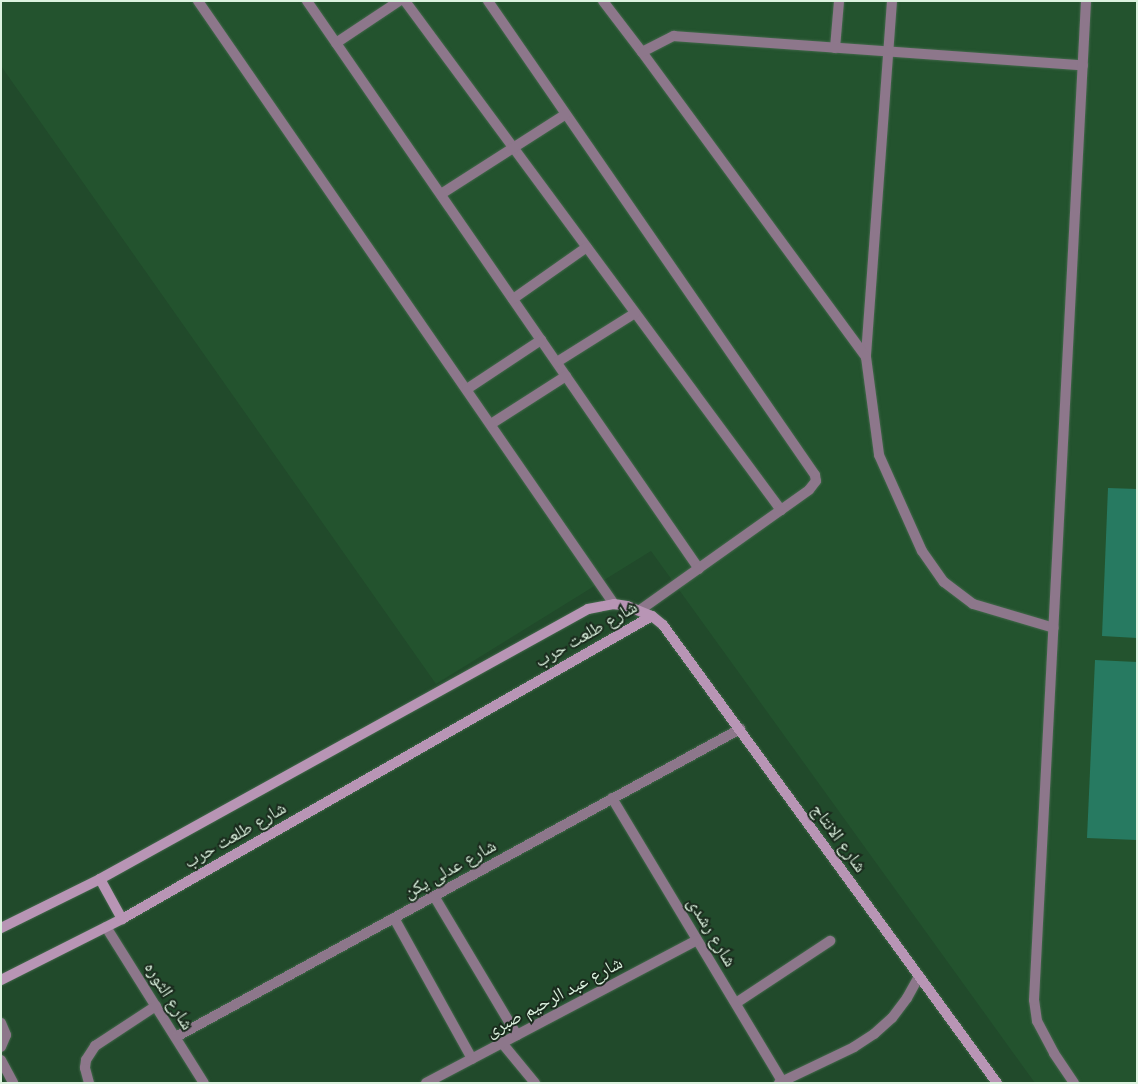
<!DOCTYPE html>
<html>
<head>
<meta charset="utf-8">
<style>
  body { margin:0 }
  #map { position:relative; width:1138px; height:1084px; overflow:hidden; background:#214a2b; font-family:"Varela Round","Noto Naskh Arabic",sans-serif }
  div>[style] { position:absolute }
  .built>* { inset:0; background:#23532e }
  .building>* { inset:0; background:#277a61 }
  .roads { filter:drop-shadow(0 0 1px #43684b) drop-shadow(0 0 1px #43684b) }
  .lane>* { height:10px; margin:-5px; padding:0 5px; transform-origin:5px; border-radius:5px; background:#8d778b }
  .street>* { height:10px; margin:-5px; padding:0 5px; transform-origin:5px; border-radius:5px; background:#8d778b }
  .secondary>* { height:10px; margin:-5px; padding:0 5px; transform-origin:5px; border-radius:5px; background:#b895b5 }
  span { translate:-50% -50%; white-space:nowrap; text-align:center; line-height:1.15; -webkit-text-stroke:4px #1a2b1d; paint-order:stroke }
  .street-label { font-size:18px; color:#dcf2df }
  .frame { position:absolute; inset:0; border:2px solid #dcf2df; pointer-events:none }
</style>
</head>
<body>
<div id="map">
  <div class="built">
    <div style="clip-path:polygon(1px 1px,1137px 1px,1137px 1083px,1035px 1083px,651px 551px,436px 684px,1px 66px)"></div>
  </div>
  <div class="building">
    <div style="clip-path:polygon(1108px 488px,1137px 489px,1137px 638px,1102px 636px)"></div>
    <div style="clip-path:polygon(1095px 660px,1137px 662px,1137px 840px,1087px 838px)"></div>
  </div>
  <div class="roads">
    <div class="lane">
      <div style="left:198px;top:1px;width:733px;rotate:55.4deg"></div>
      <div style="left:307px;top:1px;width:690px;rotate:55.39deg"></div>
      <div style="left:405px;top:1px;width:633px;rotate:53.55deg"></div>
      <div style="left:488px;top:1px;width:576px;rotate:55.4deg"></div>
      <div style="left:815px;top:475px;width:6px;rotate:81deg"></div>
      <div style="left:816px;top:481px;width:11px;rotate:128deg"></div>
      <div style="left:809px;top:490px;width:207px;rotate:144.6deg"></div>
      <div style="left:603px;top:1px;width:64px;rotate:52.6deg"></div>
      <div style="left:892px;top:1px;width:357px;rotate:94.2deg"></div>
      <div style="left:866px;top:357px;width:99px;rotate:82.4deg"></div>
      <div style="left:879px;top:455px;width:105px;rotate:65.9deg"></div>
      <div style="left:922px;top:551px;width:38px;rotate:55deg"></div>
      <div style="left:944px;top:582px;width:36px;rotate:37deg"></div>
      <div style="left:973px;top:604px;width:84px;rotate:16.5deg"></div>
      <div style="left:336px;top:43px;width:76px;rotate:-33.7deg"></div>
      <div style="left:835px;top:48px;width:47px;rotate:-85.1deg"></div>
      <div style="left:441px;top:194px;width:148px;rotate:-32.6deg"></div>
      <div style="left:513px;top:299px;width:90px;rotate:-35.1deg"></div>
      <div style="left:866px;top:357px;width:378px;rotate:-126.3deg"></div>
      <div style="left:642px;top:52px;width:36px;rotate:-27deg"></div>
      <div style="left:674px;top:36px;width:410px;rotate:4.1deg"></div>
      <div style="left:557px;top:362px;width:92px;rotate:-32.1deg"></div>
      <div style="left:467px;top:389px;width:89px;rotate:-33.5deg"></div>
      <div style="left:491px;top:424px;width:89px;rotate:-32.6deg"></div>
      <div style="left:1px;top:1023px;width:13px;rotate:67deg"></div>
      <div style="left:6px;top:1035px;width:13px;rotate:113deg"></div>
      <div style="left:1px;top:1060px;width:26px;rotate:62deg"></div>
      <div style="left:1074px;top:1083px;width:36px;rotate:-124deg"></div>
      <div style="left:1054px;top:1053px;width:36px;rotate:-118deg"></div>
      <div style="left:1037px;top:1021px;width:21px;rotate:-98deg"></div>
      <div style="left:1034px;top:1000px;width:1000px;rotate:-87.02deg"></div>
    </div>
    <div class="street">
      <div style="left:612px;top:798px;width:332px;rotate:59deg"></div>
      <div style="left:434px;top:896px;width:162px;rotate:59.2deg"></div>
      <div style="left:394px;top:918px;width:161px;rotate:61deg"></div>
      <div style="left:106px;top:927px;width:184px;rotate:57.9deg"></div>
      <div style="left:736px;top:1003px;width:113px;rotate:-33.4deg"></div>
      <div style="left:176px;top:1037px;width:643px;rotate:-28.64deg"></div>
      <div style="left:502px;top:1043px;width:52px;rotate:50.5deg"></div>
      <div style="left:89px;top:1083px;width:16px;rotate:-105deg"></div>
      <div style="left:85px;top:1068px;width:8px;rotate:-83deg"></div>
      <div style="left:86px;top:1060px;width:17px;rotate:-57deg"></div>
      <div style="left:95px;top:1046px;width:73px;rotate:-33.3deg"></div>
      <div style="left:426px;top:1083px;width:306px;rotate:-27.8deg"></div>
      <div style="left:779px;top:1083px;width:83px;rotate:-25.6deg"></div>
      <div style="left:854px;top:1047px;width:24px;rotate:-33deg"></div>
      <div style="left:874px;top:1034px;width:24px;rotate:-42deg"></div>
      <div style="left:892px;top:1018px;width:25px;rotate:-53deg"></div>
      <div style="left:907px;top:998px;width:25px;rotate:-61deg"></div>
    </div>
    <div class="secondary">
      <div style="left:100px;top:879px;width:46px;rotate:61.2deg"></div>
      <div style="left:1px;top:928px;width:110px;rotate:-26.3deg"></div>
      <div style="left:100px;top:879px;width:558px;rotate:-28.95deg"></div>
      <div style="left:588px;top:609px;width:26px;rotate:-11deg"></div>
      <div style="left:614px;top:604px;width:13px;rotate:9deg"></div>
      <div style="left:627px;top:606px;width:27px;rotate:22deg"></div>
      <div style="left:652px;top:616px;width:14px;rotate:39deg"></div>
      <div style="left:663px;top:625px;width:567px;rotate:53.9deg"></div>
      <div style="left:1px;top:980px;width:136px;rotate:-26.8deg"></div>
      <div style="left:122px;top:919px;width:610px;rotate:-29.76deg"></div>
    </div>
  </div>
  <div class="street-label">
    <span style="left:586px;top:634px;rotate:-30deg">شارع طلعت حرب</span>
    <span style="left:235px;top:835px;rotate:-30deg">شارع طلعت حرب</span>
    <span style="left:839px;top:838px;rotate:54deg">شارع الانتاج</span>
    <span style="left:450px;top:869px;rotate:-29deg">شارع عدلى يكن</span>
    <span style="left:712px;top:932px;rotate:59deg">شارع رشدى</span>
    <span style="left:169px;top:996px;rotate:58deg">شارع الثوره</span>
    <span style="left:554px;top:997px;rotate:-28deg">شارع عبد الرحيم صبرى</span>
  </div>
  <div class="frame"></div>
</div>
</body>
</html>
